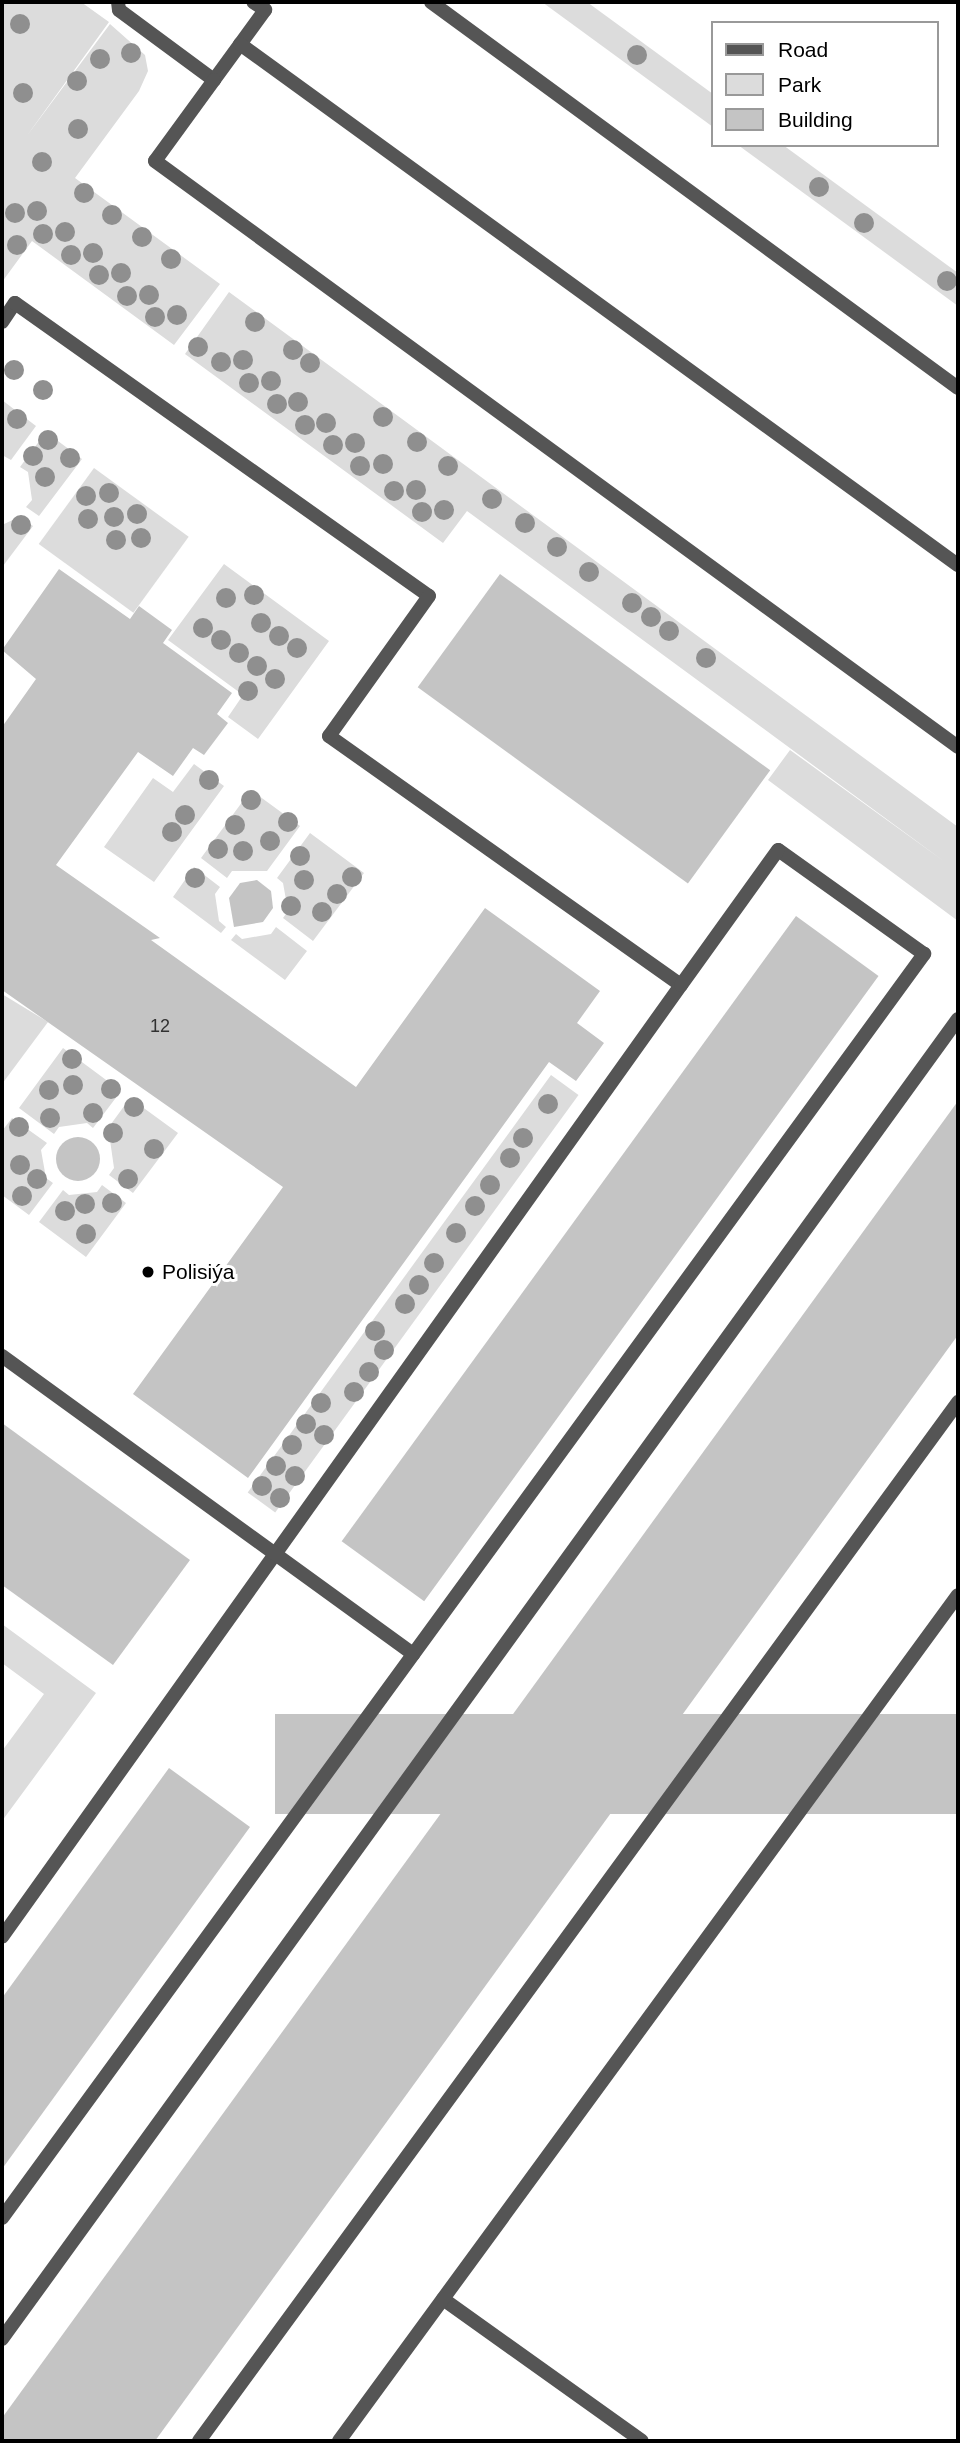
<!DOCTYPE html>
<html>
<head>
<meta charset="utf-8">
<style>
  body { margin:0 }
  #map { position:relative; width:960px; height:2443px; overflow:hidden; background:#fff; font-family:Arial,sans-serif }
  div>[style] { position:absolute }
  .green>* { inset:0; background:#dcdcdc; transform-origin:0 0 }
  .building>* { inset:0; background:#c4c4c4; transform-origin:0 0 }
  .round { border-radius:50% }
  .service>* { height:14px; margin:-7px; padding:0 7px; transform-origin:7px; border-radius:7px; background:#555 }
  .minor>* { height:14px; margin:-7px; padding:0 7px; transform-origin:7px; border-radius:7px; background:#555 }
  .trees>* { width:20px; height:20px; margin:-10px; border-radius:50%; background:#8f8f8f }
  .dots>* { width:19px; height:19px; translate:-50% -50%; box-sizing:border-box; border:4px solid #fff; border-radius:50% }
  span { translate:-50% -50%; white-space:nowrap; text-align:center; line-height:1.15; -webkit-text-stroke:6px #fff; paint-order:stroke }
  .number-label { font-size:18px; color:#313131 }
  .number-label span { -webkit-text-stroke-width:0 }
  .poi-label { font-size:21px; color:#000 }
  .left { translate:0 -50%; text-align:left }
  .frame { position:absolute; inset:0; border:4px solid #000; pointer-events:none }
  .legend { position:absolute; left:711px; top:21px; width:228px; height:126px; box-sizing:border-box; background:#fff; border:2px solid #999; margin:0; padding:9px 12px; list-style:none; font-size:21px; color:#000 }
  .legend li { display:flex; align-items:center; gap:14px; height:35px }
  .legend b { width:35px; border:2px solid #999 }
</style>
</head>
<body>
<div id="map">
  <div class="green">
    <div style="clip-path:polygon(2px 2px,81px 2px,109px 22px,26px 137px,110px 24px,145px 55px,148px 71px,139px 91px,75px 178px,220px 284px,174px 345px,32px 241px,2px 282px)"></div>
    <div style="clip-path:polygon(542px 2px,587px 2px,713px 94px,713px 127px)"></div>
    <div style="clip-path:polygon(738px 145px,783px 145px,958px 273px,958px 306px)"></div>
    <div style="clip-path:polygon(229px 292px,958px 827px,958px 921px,768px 780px,790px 750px,945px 862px,467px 511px,443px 543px,185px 354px)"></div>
    <div style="clip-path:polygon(2px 400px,36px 426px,11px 460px,2px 455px)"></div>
    <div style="clip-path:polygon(46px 432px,82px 459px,39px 516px,26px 507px,32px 500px,28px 472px,20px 467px)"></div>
    <div style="left:94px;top:468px;width:117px;height:94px;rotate:36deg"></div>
    <div style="clip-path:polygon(19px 517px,33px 526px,3px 566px,2px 525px)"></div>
    <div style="clip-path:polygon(224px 564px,329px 641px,258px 739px,228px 717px,243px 695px,168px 640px)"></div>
    <div style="clip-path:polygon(194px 764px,224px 786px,154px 882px,104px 847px,153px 778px,173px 792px)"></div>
    <div style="clip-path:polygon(251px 790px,300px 826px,267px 871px,232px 871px,227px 878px,201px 858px)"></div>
    <div style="clip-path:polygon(310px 833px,364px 873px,313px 941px,283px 918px,288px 911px,283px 883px,277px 878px)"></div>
    <div style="clip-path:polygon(194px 867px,220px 887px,215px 894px,219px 921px,226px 927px,221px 933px,173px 897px)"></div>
    <div style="clip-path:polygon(276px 927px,307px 951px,285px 980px,231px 940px,236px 934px,242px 939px,271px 934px)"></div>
    <div style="clip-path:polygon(2px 994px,48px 1022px,2px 1084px)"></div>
    <div style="clip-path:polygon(63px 1048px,121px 1091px,93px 1128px,87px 1123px,59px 1127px,54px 1134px,19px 1108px)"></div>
    <div style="left:551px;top:1075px;width:34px;height:516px;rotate:36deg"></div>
    <div style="clip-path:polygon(130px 1098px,178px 1133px,133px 1193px,109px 1175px,114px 1168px,110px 1140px,103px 1135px)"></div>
    <div style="clip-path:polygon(12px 1118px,47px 1143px,41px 1150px,46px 1178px,53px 1183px,29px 1215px,2px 1195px,2px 1131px)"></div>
    <div style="clip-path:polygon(102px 1185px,126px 1203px,86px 1257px,39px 1222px,63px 1190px,69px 1195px,97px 1192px)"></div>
    <div style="clip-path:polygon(2px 1624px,96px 1693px,2px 1821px,2px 1751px,44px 1694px,2px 1663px)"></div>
  </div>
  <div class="building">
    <div style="clip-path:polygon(59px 569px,130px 619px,139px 606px,172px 630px,163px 643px,232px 693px,217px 714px,228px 723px,204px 755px,193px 748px,173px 776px,138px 752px,56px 865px,160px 938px,151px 940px,356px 1087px,485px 908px,600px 991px,577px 1023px,604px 1043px,576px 1081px,549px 1062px,248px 1478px,133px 1394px,283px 1187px,2px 990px,2px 727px,36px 679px,2px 650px)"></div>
    <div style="left:500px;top:574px;width:334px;height:140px;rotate:36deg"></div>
    <div style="clip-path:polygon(257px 880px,271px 891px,273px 908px,263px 922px,234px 927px,229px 898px,240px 883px)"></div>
    <div style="left:796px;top:916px;width:102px;height:773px;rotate:36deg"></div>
    <div style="clip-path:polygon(958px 1101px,958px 1335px,155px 2441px,2px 2441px,2px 2418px)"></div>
    <div class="round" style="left:56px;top:1137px;width:44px;height:44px"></div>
    <div style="clip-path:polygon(2px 1423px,190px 1560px,113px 1665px,2px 1585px)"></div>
    <div style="left:958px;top:1714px;width:100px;height:683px;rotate:90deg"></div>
    <div style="clip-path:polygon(169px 1768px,250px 1827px,2px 2169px,2px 1998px)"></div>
  </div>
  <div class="service">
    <div style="left:118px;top:2px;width:8px;rotate:83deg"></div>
    <div style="left:119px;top:10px;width:118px;rotate:36.4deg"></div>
    <div style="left:214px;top:80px;width:87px;rotate:-53.9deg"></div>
    <div style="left:265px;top:10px;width:14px;rotate:-146deg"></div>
    <div style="left:431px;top:2px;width:653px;rotate:36.22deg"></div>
    <div style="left:240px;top:44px;width:887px;rotate:35.97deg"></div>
    <div style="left:214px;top:80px;width:100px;rotate:126.1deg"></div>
    <div style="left:155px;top:161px;width:994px;rotate:36.12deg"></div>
    <div style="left:2px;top:322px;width:23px;rotate:-56deg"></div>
    <div style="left:15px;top:303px;width:507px;rotate:35.29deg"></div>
    <div style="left:429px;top:596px;width:172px;rotate:125.5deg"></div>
    <div style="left:329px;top:736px;width:431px;rotate:35.3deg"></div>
    <div style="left:681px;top:985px;width:1169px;rotate:125.5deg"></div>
    <div style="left:2px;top:1356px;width:508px;rotate:35.94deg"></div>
    <div style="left:2px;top:2218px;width:1565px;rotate:-53.89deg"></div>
    <div style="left:924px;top:954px;width:179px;rotate:-144.5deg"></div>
    <div style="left:778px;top:850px;width:166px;rotate:125.7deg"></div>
    <div style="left:2px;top:2339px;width:1630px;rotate:-54.09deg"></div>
    <div style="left:199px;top:2441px;width:1287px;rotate:-53.85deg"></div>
  </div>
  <div class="minor">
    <div style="left:443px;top:2299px;width:244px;rotate:35.5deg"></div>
    <div style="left:339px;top:2441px;width:1048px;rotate:-53.81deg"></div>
  </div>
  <div class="trees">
    <div style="left:20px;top:24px"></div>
    <div style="left:131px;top:53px"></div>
    <div style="left:637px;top:55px"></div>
    <div style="left:100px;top:59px"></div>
    <div style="left:77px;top:81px"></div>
    <div style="left:23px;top:93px"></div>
    <div style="left:78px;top:129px"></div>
    <div style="left:42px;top:162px"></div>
    <div style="left:819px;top:187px"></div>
    <div style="left:84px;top:193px"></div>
    <div style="left:37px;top:211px"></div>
    <div style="left:15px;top:213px"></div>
    <div style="left:112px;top:215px"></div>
    <div style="left:864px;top:223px"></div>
    <div style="left:65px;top:232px"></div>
    <div style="left:43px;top:234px"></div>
    <div style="left:142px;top:237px"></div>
    <div style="left:17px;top:245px"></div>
    <div style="left:93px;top:253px"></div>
    <div style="left:71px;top:255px"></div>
    <div style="left:171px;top:259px"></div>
    <div style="left:121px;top:273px"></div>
    <div style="left:99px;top:275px"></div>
    <div style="left:947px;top:281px"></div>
    <div style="left:149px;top:295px"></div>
    <div style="left:127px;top:296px"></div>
    <div style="left:177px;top:315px"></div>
    <div style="left:155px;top:317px"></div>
    <div style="left:255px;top:322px"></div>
    <div style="left:198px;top:347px"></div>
    <div style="left:293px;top:350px"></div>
    <div style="left:243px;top:360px"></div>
    <div style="left:221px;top:362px"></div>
    <div style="left:310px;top:363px"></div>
    <div style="left:14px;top:370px"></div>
    <div style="left:271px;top:381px"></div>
    <div style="left:249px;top:383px"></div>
    <div style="left:43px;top:390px"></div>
    <div style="left:298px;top:402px"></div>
    <div style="left:277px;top:404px"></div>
    <div style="left:383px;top:417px"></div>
    <div style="left:17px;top:419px"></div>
    <div style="left:326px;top:423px"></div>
    <div style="left:305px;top:425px"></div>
    <div style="left:48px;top:440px"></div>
    <div style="left:417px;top:442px"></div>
    <div style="left:355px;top:443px"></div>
    <div style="left:333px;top:445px"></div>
    <div style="left:33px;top:456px"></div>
    <div style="left:70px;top:458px"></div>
    <div style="left:383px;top:464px"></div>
    <div style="left:360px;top:466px"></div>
    <div style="left:448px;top:466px"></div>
    <div style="left:45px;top:477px"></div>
    <div style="left:416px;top:490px"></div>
    <div style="left:394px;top:491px"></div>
    <div style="left:109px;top:493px"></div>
    <div style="left:86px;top:496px"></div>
    <div style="left:492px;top:499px"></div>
    <div style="left:444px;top:510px"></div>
    <div style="left:422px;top:512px"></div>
    <div style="left:137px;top:514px"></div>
    <div style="left:114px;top:517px"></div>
    <div style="left:88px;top:519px"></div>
    <div style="left:525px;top:523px"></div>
    <div style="left:21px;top:525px"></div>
    <div style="left:141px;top:538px"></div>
    <div style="left:116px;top:540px"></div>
    <div style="left:557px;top:547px"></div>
    <div style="left:589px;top:572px"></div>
    <div style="left:254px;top:595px"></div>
    <div style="left:226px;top:598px"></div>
    <div style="left:632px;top:603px"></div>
    <div style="left:651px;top:617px"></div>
    <div style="left:261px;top:623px"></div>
    <div style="left:203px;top:628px"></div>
    <div style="left:669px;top:631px"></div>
    <div style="left:279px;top:636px"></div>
    <div style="left:221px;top:640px"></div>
    <div style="left:297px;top:648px"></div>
    <div style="left:239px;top:653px"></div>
    <div style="left:706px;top:658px"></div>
    <div style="left:257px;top:666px"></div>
    <div style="left:275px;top:679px"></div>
    <div style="left:248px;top:691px"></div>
    <div style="left:209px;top:780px"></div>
    <div style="left:251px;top:800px"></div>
    <div style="left:185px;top:815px"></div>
    <div style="left:288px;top:822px"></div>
    <div style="left:235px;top:825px"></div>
    <div style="left:172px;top:832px"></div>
    <div style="left:270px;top:841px"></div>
    <div style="left:218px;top:849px"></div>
    <div style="left:243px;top:851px"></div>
    <div style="left:300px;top:856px"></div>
    <div style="left:352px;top:877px"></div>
    <div style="left:195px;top:878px"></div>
    <div style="left:304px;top:880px"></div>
    <div style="left:337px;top:894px"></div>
    <div style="left:291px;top:906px"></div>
    <div style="left:322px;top:912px"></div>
    <div style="left:72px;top:1059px"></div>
    <div style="left:73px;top:1085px"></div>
    <div style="left:111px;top:1089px"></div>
    <div style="left:49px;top:1090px"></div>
    <div style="left:548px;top:1104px"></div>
    <div style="left:134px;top:1107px"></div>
    <div style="left:93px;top:1113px"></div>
    <div style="left:50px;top:1118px"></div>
    <div style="left:19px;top:1127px"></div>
    <div style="left:113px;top:1133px"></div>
    <div style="left:523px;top:1138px"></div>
    <div style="left:154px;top:1149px"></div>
    <div style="left:510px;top:1158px"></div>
    <div style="left:20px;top:1165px"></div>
    <div style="left:37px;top:1179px"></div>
    <div style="left:128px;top:1179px"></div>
    <div style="left:490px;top:1185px"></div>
    <div style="left:22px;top:1196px"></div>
    <div style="left:112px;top:1203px"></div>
    <div style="left:85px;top:1204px"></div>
    <div style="left:475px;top:1206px"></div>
    <div style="left:65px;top:1211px"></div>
    <div style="left:456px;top:1233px"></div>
    <div style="left:86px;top:1234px"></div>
    <div style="left:434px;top:1263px"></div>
    <div style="left:419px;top:1285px"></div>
    <div style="left:405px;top:1304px"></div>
    <div style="left:375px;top:1331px"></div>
    <div style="left:384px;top:1350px"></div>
    <div style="left:369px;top:1372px"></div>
    <div style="left:354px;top:1392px"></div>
    <div style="left:321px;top:1403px"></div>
    <div style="left:306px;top:1424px"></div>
    <div style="left:324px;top:1435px"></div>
    <div style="left:292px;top:1445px"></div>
    <div style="left:276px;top:1466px"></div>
    <div style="left:295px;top:1476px"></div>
    <div style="left:262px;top:1486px"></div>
    <div style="left:280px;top:1498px"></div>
  </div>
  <div class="dots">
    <div style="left:148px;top:1272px;background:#000"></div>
  </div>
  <div class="number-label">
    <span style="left:160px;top:1026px">12</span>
  </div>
  <div class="poi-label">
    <span class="left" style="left:162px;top:1272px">Polisiýa</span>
  </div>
  <div class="frame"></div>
  <ul class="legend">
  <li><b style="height:9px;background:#555"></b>Road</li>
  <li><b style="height:19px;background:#dcdcdc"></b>Park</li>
  <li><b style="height:19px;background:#c4c4c4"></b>Building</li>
  </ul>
</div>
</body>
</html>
